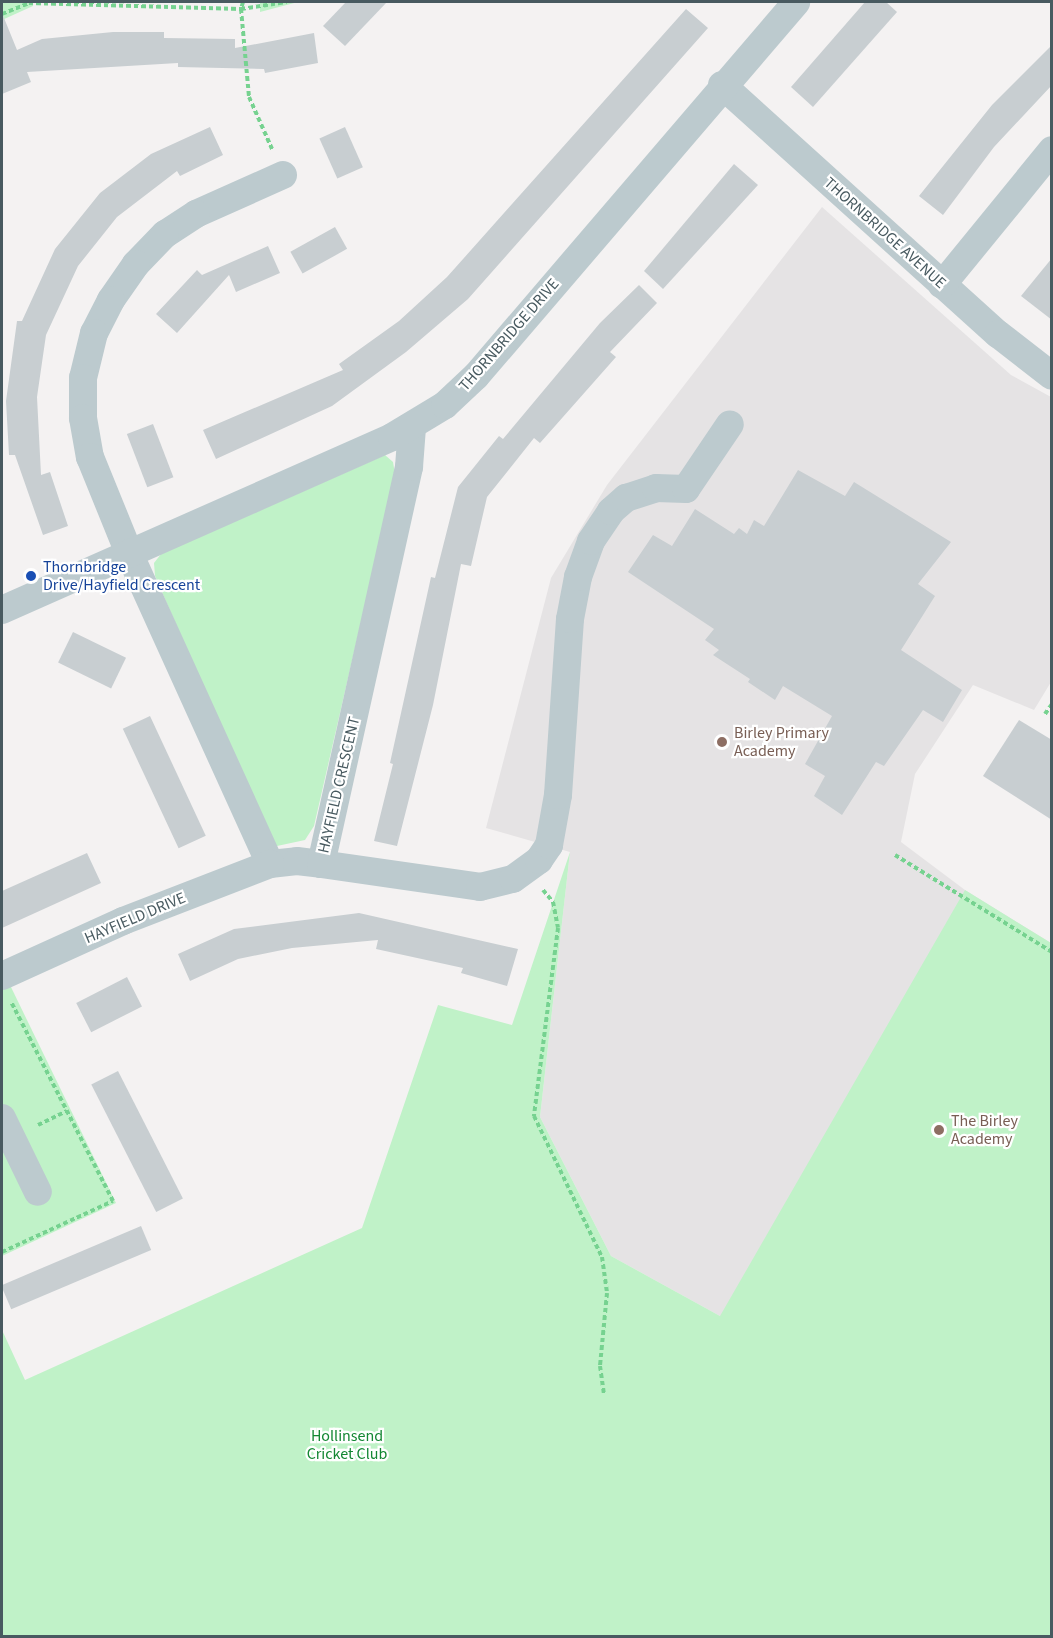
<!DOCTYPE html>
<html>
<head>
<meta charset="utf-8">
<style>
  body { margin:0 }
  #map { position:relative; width:1053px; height:1638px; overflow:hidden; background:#f4f2f2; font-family:"Source Sans 3",sans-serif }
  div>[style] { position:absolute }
  .education>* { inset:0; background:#e5e3e4 }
  .green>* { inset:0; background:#c0f2c8 }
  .building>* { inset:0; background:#c8ced1; transform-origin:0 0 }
  .path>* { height:4px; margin-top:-2px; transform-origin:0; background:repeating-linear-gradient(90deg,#76d290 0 4.5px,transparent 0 7.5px) }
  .minor>* { height:28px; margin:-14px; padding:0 14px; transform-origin:14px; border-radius:14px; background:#bccace }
  .dots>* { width:16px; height:16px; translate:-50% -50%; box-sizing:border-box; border:3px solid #fff; border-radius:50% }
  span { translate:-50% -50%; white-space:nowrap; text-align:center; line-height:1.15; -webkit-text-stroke:4.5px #fff; paint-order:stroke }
  .street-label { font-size:16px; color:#485a60 }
  .transit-label { font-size:16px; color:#164399 }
  .left { translate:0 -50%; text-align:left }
  .education-label { font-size:16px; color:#785e54 }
  .park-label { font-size:16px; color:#148733 }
  .frame { position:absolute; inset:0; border:3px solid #485a60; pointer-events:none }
</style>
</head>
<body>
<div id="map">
  <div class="education">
    <div style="clip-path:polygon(822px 207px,1011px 375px,1051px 397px,1051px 682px,1034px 710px,973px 685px,915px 774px,901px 842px,965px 890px,1051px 943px,1051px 1498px,611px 1256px,540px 1117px,570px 852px,486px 828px,551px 578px,607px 485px)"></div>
  </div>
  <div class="green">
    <div style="clip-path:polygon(2px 2px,33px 2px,33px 6px,2px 20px)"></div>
    <div style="clip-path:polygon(260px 2px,298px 2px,260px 12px)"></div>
    <div style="clip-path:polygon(385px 455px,393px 462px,395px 474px,314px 826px,305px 840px,277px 846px,270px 840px,155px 576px,154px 563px,161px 554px)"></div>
    <div style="clip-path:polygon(570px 852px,540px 1117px,611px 1256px,720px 1316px,965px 890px,1051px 943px,1051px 1636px,2px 1636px,2px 1330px,25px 1380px,362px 1228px,438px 1005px,512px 1025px)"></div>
    <div style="clip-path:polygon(9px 983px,116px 1203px,2px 1256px,2px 987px)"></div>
  </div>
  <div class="building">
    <div style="clip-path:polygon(346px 2px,387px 2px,345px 46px,323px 26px)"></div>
    <div style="clip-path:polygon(865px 2px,886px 2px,897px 12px,813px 107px,791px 87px)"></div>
    <div style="clip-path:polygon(686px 9px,708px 28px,468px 299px,406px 352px,332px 406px,216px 459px,203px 430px,343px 370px,339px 364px,399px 321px,447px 277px)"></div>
    <div style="clip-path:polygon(2px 13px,17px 50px,42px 39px,113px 32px,164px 32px,164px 38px,235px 39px,235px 48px,314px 33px,318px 63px,265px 73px,264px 69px,178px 67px,178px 63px,27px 72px,31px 82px,2px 94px)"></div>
    <div style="clip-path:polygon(1052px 45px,1052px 85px,994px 147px,943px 215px,919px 196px,992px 105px)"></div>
    <div style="clip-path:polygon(210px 127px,223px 155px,180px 176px,177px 171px,117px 217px,78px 266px,46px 335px,37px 397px,41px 475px,50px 472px,68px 526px,43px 535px,15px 455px,9px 455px,6px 401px,17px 321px,22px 321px,55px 249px,100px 193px,151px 154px)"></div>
    <div style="left:345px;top:127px;width:44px;height:28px;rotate:66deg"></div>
    <div style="clip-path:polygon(734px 164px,758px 185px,663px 289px,644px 271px)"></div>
    <div style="left:335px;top:227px;width:25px;height:51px;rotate:61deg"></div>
    <div style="clip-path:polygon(268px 246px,280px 273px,236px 292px,229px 275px,177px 333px,156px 314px,197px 270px,202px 275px)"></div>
    <div style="clip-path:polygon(1052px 258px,1052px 320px,1021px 296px)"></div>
    <div style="clip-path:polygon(639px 285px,657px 303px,610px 352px,616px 357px,540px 443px,534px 438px,487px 497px,471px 566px,461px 564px,433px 705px,397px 846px,374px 841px,393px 764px,390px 763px,431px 577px,435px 578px,458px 487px,499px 436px,503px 439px,600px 323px)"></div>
    <div style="left:153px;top:424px;width:57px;height:28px;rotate:69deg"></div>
    <div style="clip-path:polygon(798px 470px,845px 496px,854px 482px,951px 542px,918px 584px,935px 596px,901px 650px,962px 690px,943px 722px,923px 710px,884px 766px,876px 762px,842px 815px,814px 796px,825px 776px,805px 764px,832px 716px,783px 686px,775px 700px,748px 682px,750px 679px,713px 655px,719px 650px,705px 640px,714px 629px,628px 572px,653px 535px,672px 546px,695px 509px,734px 534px,739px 528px,747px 534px,754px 520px,764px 526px)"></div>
    <div style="left:73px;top:632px;width:59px;height:34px;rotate:26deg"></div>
    <div style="left:150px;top:716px;width:132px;height:30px;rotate:65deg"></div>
    <div style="clip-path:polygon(1019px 720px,1052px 740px,1052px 820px,983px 776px)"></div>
    <div style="clip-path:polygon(87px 853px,101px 883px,2px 928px,2px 891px)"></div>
    <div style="clip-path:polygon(359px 913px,518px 949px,507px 986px,461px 973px,463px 968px,376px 949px,378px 940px,292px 948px,238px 959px,190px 981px,178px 954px,234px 929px)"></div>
    <div style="left:127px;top:977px;width:33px;height:57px;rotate:63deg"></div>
    <div style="left:118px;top:1071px;width:143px;height:30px;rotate:63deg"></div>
    <div style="left:141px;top:1226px;width:26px;height:152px;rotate:67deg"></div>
  </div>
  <div class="path">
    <div style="left:243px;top:2px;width:7px;rotate:106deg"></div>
    <div style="left:241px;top:9px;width:88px;rotate:84.8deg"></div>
    <div style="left:249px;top:97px;width:57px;rotate:66.1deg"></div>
    <div style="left:2px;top:14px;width:29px;rotate:-22deg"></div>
    <div style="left:29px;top:3px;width:212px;rotate:1.6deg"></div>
    <div style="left:241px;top:9px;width:46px;rotate:-8.8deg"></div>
    <div style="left:1045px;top:714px;width:12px;rotate:-55deg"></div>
    <div style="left:895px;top:855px;width:185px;rotate:31.7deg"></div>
    <div style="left:543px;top:890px;width:16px;rotate:50deg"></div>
    <div style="left:553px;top:902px;width:26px;rotate:79deg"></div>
    <div style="left:558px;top:928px;width:190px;rotate:97.3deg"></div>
    <div style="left:534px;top:1116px;width:157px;rotate:64.3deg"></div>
    <div style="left:602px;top:1257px;width:36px;rotate:82deg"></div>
    <div style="left:607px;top:1293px;width:73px;rotate:95.5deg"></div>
    <div style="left:600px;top:1366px;width:29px;rotate:82deg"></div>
    <div style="left:38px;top:1125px;width:32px;rotate:-26deg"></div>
    <div style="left:2px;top:1252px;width:122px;rotate:-24.7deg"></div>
    <div style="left:113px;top:1201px;width:224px;rotate:-117.1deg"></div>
  </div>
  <div class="minor">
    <div style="left:722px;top:85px;width:372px;rotate:42.1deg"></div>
    <div style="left:998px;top:334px;width:68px;rotate:37.9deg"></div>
    <div style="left:283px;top:175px;width:95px;rotate:155.9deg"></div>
    <div style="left:196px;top:214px;width:37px;rotate:147deg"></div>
    <div style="left:165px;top:234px;width:42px;rotate:134deg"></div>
    <div style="left:136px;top:264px;width:44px;rotate:124.8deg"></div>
    <div style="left:111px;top:300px;width:37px;rotate:117deg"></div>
    <div style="left:94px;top:333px;width:46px;rotate:103.7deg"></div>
    <div style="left:83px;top:378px;width:40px;rotate:90deg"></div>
    <div style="left:83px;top:418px;width:40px;rotate:80deg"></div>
    <div style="left:90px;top:457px;width:104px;rotate:67.9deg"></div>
    <div style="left:129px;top:553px;width:341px;rotate:65.6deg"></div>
    <div style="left:270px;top:864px;width:27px;rotate:-6deg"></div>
    <div style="left:297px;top:861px;width:24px;rotate:7deg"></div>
    <div style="left:321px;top:864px;width:407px;rotate:-77.5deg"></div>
    <div style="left:409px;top:467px;width:40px;rotate:-85.7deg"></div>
    <div style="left:942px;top:285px;width:174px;rotate:-50.8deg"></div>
    <div style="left:2px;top:610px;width:427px;rotate:-23.9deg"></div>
    <div style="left:392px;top:437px;width:62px;rotate:-31.1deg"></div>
    <div style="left:445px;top:405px;width:42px;rotate:-43.1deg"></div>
    <div style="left:476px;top:376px;width:492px;rotate:-49.4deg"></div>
    <div style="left:321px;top:864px;width:161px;rotate:8.2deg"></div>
    <div style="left:480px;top:887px;width:34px;rotate:-14deg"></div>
    <div style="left:513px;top:879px;width:32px;rotate:-36deg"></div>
    <div style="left:539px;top:860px;width:18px;rotate:-56deg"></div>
    <div style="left:549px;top:845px;width:51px;rotate:-79.8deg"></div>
    <div style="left:558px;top:795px;width:176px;rotate:-86.1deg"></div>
    <div style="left:570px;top:619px;width:43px;rotate:-79.2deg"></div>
    <div style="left:578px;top:577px;width:38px;rotate:-70deg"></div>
    <div style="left:591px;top:541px;width:36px;rotate:-56deg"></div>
    <div style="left:611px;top:511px;width:20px;rotate:-41deg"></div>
    <div style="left:626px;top:498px;width:32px;rotate:-18deg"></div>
    <div style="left:656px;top:488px;width:30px;rotate:2deg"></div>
    <div style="left:686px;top:489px;width:78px;rotate:-55.9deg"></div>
    <div style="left:2px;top:976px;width:133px;rotate:-24.4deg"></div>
    <div style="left:123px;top:921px;width:158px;rotate:-21.2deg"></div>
    <div style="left:2px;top:1118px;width:82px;rotate:64.1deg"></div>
  </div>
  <div class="dots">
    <div style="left:31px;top:576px;background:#1a4fb4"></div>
    <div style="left:722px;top:742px;background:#8d6e63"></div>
    <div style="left:939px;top:1130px;background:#8d6e63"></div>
  </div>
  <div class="street-label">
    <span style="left:885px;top:233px;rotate:42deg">THORNBRIDGE AVENUE</span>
    <span style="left:509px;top:335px;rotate:-49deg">THORNBRIDGE DRIVE</span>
    <span style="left:339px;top:785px;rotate:-77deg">HAYFIELD CRESCENT</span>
    <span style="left:135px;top:918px;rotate:-23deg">HAYFIELD DRIVE</span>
  </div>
  <div class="transit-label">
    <span class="left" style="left:43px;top:576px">Thornbridge<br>Drive/Hayfield Crescent</span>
  </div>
  <div class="education-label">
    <span class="left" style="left:734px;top:742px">Birley Primary<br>Academy</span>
    <span class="left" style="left:951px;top:1130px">The Birley<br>Academy</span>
  </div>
  <div class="park-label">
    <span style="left:347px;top:1445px">Hollinsend<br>Cricket Club</span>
  </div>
  <div class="frame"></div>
</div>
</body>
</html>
